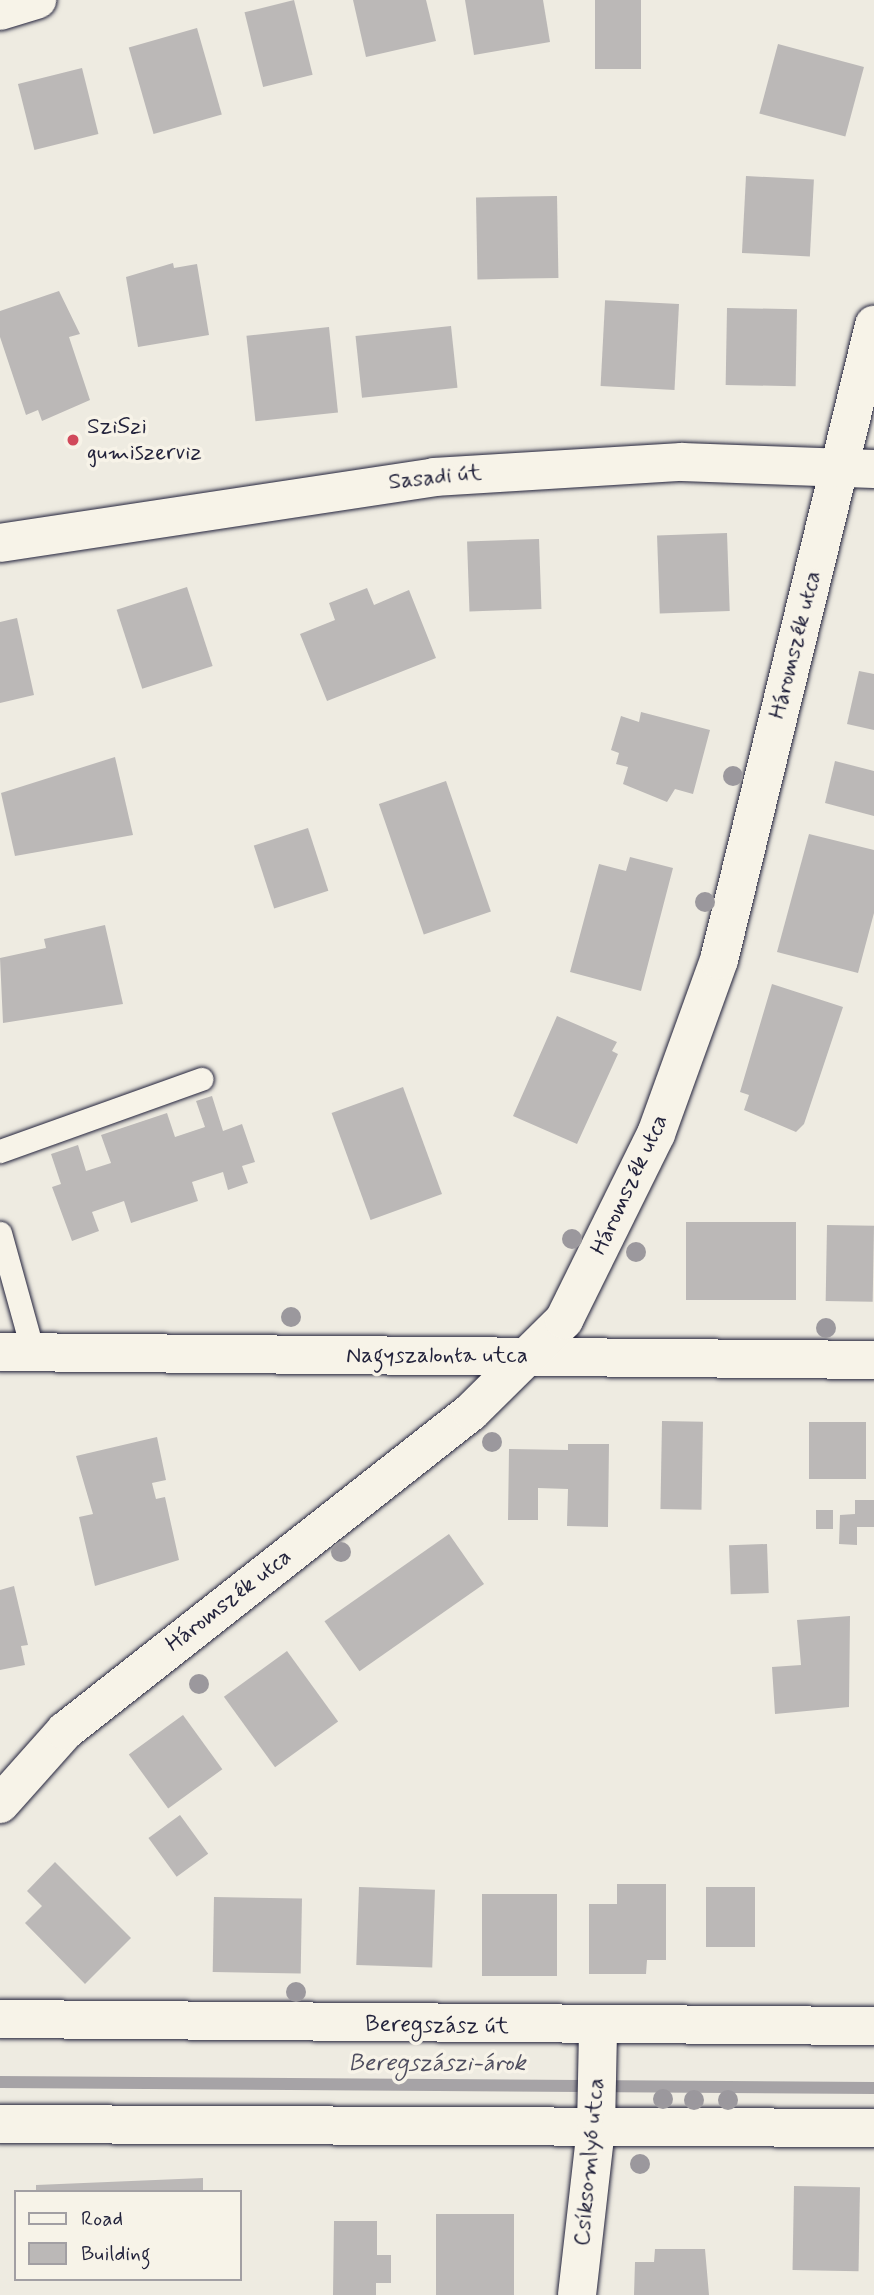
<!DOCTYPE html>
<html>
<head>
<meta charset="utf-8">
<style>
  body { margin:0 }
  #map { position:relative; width:874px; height:2295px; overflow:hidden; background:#eeebe1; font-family:Mynerve,sans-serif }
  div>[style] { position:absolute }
  .stream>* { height:12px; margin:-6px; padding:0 6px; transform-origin:6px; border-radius:6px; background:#a6a3a6 }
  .building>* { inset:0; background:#bbb8b7; transform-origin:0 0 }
  .roads { filter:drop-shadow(0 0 2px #22223b) drop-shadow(0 0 2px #22223b) }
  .lane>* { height:23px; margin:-11.5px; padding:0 11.5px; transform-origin:11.5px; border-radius:11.5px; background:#f7f3e8 }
  .street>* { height:38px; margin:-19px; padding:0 19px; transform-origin:19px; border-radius:19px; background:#f7f3e8 }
  .secondary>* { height:38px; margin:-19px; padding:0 19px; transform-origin:19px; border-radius:19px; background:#f7f3e8 }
  .trees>* { width:20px; height:20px; margin:-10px; border-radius:50%; background:#9b989d }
  .dots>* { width:19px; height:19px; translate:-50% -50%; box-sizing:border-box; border:4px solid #f7f3e8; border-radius:50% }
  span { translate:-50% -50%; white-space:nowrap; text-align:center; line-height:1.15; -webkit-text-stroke:7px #f7f3e8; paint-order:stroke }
  .poi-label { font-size:23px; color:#22223b }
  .left { translate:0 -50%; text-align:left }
  .street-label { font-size:23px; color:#22223b }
  .water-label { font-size:24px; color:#504f60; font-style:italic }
  .legend { position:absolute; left:14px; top:2190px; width:228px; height:91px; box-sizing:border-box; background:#f7f3e8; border:2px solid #a29fa3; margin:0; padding:9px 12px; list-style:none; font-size:21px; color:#22223b }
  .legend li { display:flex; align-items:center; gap:14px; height:35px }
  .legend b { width:35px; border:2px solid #a29fa3 }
</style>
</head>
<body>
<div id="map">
  <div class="stream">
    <div style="left:0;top:2082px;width:874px;rotate:0.39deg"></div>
  </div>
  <div class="building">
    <div style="left:294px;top:0;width:77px;height:51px;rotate:76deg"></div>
    <div style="clip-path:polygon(353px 0,426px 0,436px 41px,366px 57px)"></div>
    <div style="clip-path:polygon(465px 0,543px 0,550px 42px,474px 55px)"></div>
    <div style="left:595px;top:0;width:46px;height:69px"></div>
    <div style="left:197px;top:28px;width:90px;height:71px;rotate:74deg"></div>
    <div style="left:778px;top:44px;width:89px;height:72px;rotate:15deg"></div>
    <div style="left:82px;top:68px;width:68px;height:66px;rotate:76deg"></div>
    <div style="left:746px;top:176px;width:68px;height:77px;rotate:3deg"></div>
    <div style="left:557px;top:196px;width:82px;height:81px;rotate:89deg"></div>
    <div style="clip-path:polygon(173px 263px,174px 268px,197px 264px,209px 335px,138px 347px,126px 277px)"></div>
    <div style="clip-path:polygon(59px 291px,80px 334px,69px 337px,90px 400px,42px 421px,38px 410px,26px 415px,0 337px,0 311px)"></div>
    <div style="left:679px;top:304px;width:86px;height:74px;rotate:93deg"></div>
    <div style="left:727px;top:308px;width:70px;height:77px;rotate:1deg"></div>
    <div style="left:451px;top:326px;width:62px;height:96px;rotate:84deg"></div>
    <div style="left:329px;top:327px;width:86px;height:83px;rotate:84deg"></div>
    <div style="left:727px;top:533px;width:78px;height:70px;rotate:88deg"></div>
    <div style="left:539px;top:539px;width:70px;height:72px;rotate:88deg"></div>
    <div style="left:187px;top:587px;width:83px;height:74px;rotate:72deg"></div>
    <div style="clip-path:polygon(367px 588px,374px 605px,409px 590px,436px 658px,327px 701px,300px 634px,335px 620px,329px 603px)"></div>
    <div style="clip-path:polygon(17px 618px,34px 695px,0 703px,0 622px)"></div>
    <div style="clip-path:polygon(859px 671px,874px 674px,874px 730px,847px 724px)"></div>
    <div style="clip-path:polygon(641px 712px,710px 730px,693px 794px,675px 789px,667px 802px,623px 784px,628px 767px,616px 764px,619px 753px,611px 750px,621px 716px,639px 722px)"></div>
    <div style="clip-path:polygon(115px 757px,133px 835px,15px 856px,1px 793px)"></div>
    <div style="clip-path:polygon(835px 761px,874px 771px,874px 816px,825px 803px)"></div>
    <div style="left:446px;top:781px;width:138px;height:71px;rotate:71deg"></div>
    <div style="left:308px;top:828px;width:66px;height:57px;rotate:72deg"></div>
    <div style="clip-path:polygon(809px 834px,874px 850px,874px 913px,858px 973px,777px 952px)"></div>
    <div style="clip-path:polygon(630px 857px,673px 868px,641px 991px,570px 972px,599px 864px,626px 871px)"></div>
    <div style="clip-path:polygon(105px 925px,123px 1004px,3px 1023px,0 958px,46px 948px,44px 939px)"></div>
    <div style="clip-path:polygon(772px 984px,843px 1007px,804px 1124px,796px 1132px,744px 1110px,749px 1095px,740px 1092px)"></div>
    <div style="clip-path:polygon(557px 1016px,617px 1042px,612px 1051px,618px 1054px,577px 1144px,513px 1116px)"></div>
    <div style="left:403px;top:1087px;width:114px;height:76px;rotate:70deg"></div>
    <div style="clip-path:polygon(212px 1096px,223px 1131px,242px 1124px,255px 1162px,242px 1166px,248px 1183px,228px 1190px,223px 1172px,192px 1182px,198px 1201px,131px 1223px,124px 1201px,92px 1212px,99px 1231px,72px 1241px,52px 1187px,61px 1184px,51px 1154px,78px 1145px,86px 1171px,111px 1163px,101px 1135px,167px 1113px,175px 1137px,205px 1127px,196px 1101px)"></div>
    <div style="left:686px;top:1222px;width:110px;height:78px"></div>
    <div style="left:827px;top:1225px;width:47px;height:76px;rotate:1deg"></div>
    <div style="left:662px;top:1421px;width:41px;height:88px;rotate:1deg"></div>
    <div style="left:809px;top:1422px;width:57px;height:57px"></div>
    <div style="clip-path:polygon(157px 1437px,166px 1480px,152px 1483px,156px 1499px,165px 1497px,179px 1560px,95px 1586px,79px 1517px,93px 1514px,76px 1456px)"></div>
    <div style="clip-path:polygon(568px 1444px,609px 1444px,608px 1527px,567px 1526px,568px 1489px,538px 1488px,538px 1520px,508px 1520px,509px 1449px,568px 1450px)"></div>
    <div style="clip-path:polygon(855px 1500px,874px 1500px,874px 1527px,857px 1527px,857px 1545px,839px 1544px,840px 1515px,855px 1514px)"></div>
    <div style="left:816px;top:1510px;width:17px;height:19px"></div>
    <div style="left:449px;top:1534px;width:61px;height:152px;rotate:55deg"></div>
    <div style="left:767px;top:1544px;width:49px;height:38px;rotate:88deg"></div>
    <div style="clip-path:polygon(14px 1586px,28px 1645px,21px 1646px,25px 1665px,0 1670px,0 1590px)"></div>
    <div style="clip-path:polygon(850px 1616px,849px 1707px,775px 1714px,772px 1667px,801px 1665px,797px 1620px)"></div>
    <div style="left:287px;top:1651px;width:87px;height:78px;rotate:54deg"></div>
    <div style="left:183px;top:1715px;width:67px;height:67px;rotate:54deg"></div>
    <div style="left:180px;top:1815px;width:48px;height:39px;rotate:54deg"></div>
    <div style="clip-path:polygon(55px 1862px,131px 1938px,85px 1984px,25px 1923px,42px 1906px,27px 1891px)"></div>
    <div style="clip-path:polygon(617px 1884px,666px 1884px,666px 1960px,647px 1960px,646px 1974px,589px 1974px,589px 1904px,617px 1904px)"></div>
    <div style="left:359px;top:1887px;width:76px;height:78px;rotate:2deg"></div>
    <div style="left:755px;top:1887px;width:60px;height:49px;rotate:90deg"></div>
    <div style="left:557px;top:1894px;width:82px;height:75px;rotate:90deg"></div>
    <div style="left:214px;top:1897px;width:88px;height:75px;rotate:1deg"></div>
    <div style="clip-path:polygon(203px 2178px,203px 2192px,36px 2192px,36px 2185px)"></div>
    <div style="left:794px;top:2186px;width:66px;height:84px;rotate:1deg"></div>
    <div style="left:436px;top:2214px;width:78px;height:81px"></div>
    <div style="clip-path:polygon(334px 2221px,377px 2221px,377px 2255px,391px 2255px,391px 2283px,376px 2283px,376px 2295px,333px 2295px)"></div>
    <div style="clip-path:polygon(655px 2249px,705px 2249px,709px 2295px,634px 2295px,635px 2262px,654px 2262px)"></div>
  </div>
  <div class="roads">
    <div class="lane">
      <div style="left:0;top:1151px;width:214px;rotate:-19.7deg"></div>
      <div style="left:0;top:1233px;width:123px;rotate:74.5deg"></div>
    </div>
    <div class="street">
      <div style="left:0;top:11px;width:39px;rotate:-17deg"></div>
      <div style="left:0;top:1352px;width:874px;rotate:0.52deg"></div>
      <div style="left:0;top:1804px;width:98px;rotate:-48.3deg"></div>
      <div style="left:65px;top:1731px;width:516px;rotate:-38.16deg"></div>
      <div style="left:471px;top:1412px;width:131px;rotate:-44.7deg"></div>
      <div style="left:564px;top:1320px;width:208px;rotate:-63.7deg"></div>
      <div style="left:656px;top:1134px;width:185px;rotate:-70.1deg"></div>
      <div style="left:719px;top:960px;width:654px;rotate:-76.28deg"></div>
      <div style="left:0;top:2019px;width:874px;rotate:0.46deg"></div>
      <div style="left:0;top:2124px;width:874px;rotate:0.26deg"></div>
      <div style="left:577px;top:2295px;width:169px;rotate:-83.5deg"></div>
      <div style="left:596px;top:2127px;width:99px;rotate:-88.8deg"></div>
    </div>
    <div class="secondary">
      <div style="left:0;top:543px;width:439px;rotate:-8.6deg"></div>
      <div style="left:434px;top:477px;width:248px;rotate:-3.5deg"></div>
      <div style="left:682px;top:462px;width:192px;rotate:2.1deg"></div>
    </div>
  </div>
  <div class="trees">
    <div style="left:733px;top:776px"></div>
    <div style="left:705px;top:902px"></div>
    <div style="left:572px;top:1239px"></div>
    <div style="left:636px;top:1252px"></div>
    <div style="left:291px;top:1317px"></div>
    <div style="left:826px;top:1328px"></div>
    <div style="left:492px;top:1442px"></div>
    <div style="left:341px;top:1552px"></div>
    <div style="left:199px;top:1684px"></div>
    <div style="left:296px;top:1992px"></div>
    <div style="left:663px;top:2099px"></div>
    <div style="left:694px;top:2100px"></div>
    <div style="left:728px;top:2100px"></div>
    <div style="left:640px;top:2164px"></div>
  </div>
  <div class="dots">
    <div style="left:73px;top:440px;background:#d1495b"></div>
  </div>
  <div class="poi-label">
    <span class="left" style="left:87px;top:440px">SziSzi<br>gumiszerviz</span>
  </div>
  <div class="street-label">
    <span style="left:435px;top:478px;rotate:-6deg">Sasadi út</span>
    <span style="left:796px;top:645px;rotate:-76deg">Háromszék utca</span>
    <span style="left:630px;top:1185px;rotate:-65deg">Háromszék utca</span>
    <span style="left:437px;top:1356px">Nagyszalonta utca</span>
    <span style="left:229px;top:1601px;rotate:-38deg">Háromszék utca</span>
    <span style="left:437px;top:2026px;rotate:1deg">Beregszász út</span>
    <span style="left:590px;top:2162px;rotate:-85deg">Csíksomlyó utca</span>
  </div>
  <div class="water-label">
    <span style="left:437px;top:2064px">Beregszászi-árok</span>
  </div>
  <ul class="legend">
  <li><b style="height:9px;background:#f7f3e8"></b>Road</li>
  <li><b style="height:19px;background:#bbb8b7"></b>Building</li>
  </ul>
</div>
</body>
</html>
